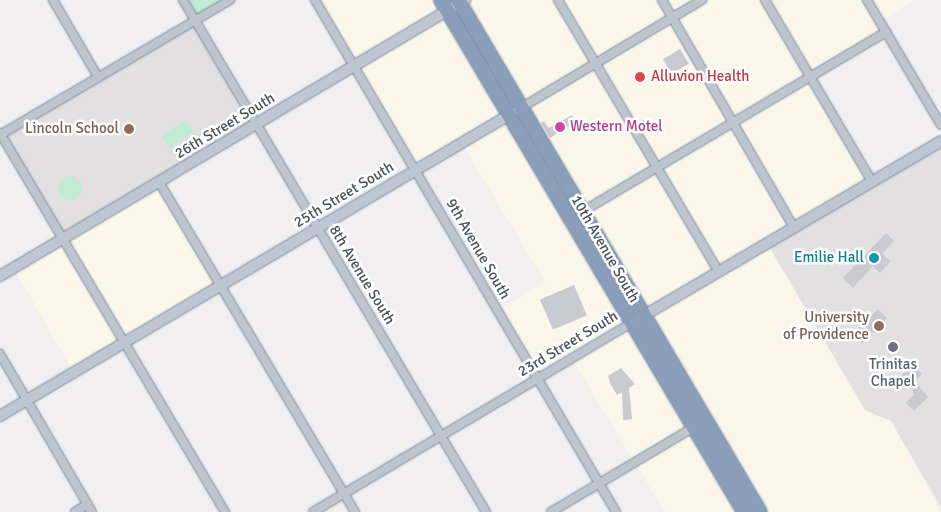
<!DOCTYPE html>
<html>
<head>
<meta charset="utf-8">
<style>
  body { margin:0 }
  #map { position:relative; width:941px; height:512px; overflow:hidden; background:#f1efef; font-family:Signika,sans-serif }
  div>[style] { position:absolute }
  .commercial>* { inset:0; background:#faf7ea; transform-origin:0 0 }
  .education>* { inset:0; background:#e2e0e0; transform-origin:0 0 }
  .green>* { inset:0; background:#c2ebd4; transform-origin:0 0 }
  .round { border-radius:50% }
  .building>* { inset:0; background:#c9cbd1; transform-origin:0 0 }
  .roads { filter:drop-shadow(0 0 1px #7789a5) drop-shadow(0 0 1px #7789a5) }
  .street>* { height:8px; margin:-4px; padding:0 4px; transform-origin:4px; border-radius:4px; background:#bfc5cc }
  .secondary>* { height:10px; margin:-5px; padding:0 5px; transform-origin:5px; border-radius:5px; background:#bec6d1 }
  .highway>* { height:14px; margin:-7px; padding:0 7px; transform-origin:7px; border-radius:7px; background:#8b9eb9 }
  .dots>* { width:14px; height:14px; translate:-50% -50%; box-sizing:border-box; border:2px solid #fff; border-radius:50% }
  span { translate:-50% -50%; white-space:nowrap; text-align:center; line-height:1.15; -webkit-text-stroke:5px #fff; paint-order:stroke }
  .health-label { font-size:15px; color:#be3a42 }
  .left { translate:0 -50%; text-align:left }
  .street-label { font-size:15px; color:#49515a }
  .hotel-label { font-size:15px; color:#b23c85 }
  .education-label { font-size:15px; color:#785e54 }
  .right { translate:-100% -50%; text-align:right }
  .culture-label { font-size:15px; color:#0d838f }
  .worship-label { font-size:15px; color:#5b616d }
</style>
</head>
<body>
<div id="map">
  <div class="commercial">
    <div style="clip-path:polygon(315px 0,441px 0,744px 512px,665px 512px,572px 359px,539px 379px,498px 311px,545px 282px,462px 143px,416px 170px)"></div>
    <div style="clip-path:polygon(458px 0,915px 0,880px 21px,886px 32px,811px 77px,872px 182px,768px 244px,865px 410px,891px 421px,941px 512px,759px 512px)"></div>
    <div style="left:159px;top:182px;width:121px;height:169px;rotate:60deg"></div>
  </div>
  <div class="education">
    <div style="left:196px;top:20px;width:121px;height:226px;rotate:60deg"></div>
    <div style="clip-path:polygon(941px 141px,941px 507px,891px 421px,865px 410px,767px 243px)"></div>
  </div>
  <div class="green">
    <div style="clip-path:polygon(184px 0,230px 0,196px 20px)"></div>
    <div style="left:186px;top:120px;width:14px;height:29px;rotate:56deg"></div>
    <div class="round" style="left:58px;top:176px;width:24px;height:24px"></div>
  </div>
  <div class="building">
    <div style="left:680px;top:49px;width:17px;height:20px;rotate:59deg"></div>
    <div style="clip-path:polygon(572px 115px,576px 122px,550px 138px,541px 123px,544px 121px,549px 128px)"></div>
    <div style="clip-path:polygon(886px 233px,894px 241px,882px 254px,891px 261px,880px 273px,873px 266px,853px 288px,843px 278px)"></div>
    <div style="left:574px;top:285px;width:33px;height:37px;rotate:67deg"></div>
    <div style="left:878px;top:309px;width:13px;height:35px;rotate:45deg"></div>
    <div style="clip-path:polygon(915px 367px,922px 374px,915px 381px,928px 397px,914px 411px,906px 403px,914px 395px,912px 389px,899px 376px)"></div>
    <div style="clip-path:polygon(621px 368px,635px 384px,629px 388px,632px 419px,623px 420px,622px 392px,617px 395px,610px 383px,608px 376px)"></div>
  </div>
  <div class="roads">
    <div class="street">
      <div style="left:53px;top:0;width:89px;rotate:59.7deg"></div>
      <div style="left:183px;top:0;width:595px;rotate:59.38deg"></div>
      <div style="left:315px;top:0;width:594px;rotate:59.55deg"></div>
      <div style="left:558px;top:0;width:316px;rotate:59.4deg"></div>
      <div style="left:662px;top:0;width:263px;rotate:59.9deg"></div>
      <div style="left:765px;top:0;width:211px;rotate:59.5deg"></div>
      <div style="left:867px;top:0;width:145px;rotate:59.4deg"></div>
      <div style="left:509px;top:115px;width:225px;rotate:-30.8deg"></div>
      <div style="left:0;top:133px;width:441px;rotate:59.3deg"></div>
      <div style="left:0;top:135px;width:267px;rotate:-30.4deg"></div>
      <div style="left:159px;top:182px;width:384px;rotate:59.3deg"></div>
      <div style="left:580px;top:213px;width:356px;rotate:-30.6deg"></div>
      <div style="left:0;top:354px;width:183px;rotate:59.8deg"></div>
      <div style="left:75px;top:512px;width:15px;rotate:-32deg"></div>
      <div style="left:313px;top:512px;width:369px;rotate:-30.7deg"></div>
      <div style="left:551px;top:512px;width:169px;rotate:-30.7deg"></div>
    </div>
    <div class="secondary">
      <div style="left:0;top:276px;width:541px;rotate:-30.69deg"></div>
      <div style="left:638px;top:319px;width:351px;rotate:-30.4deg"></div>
      <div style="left:0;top:416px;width:591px;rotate:-30.6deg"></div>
    </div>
    <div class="highway">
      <div style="left:441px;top:0;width:595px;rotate:59.38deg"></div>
      <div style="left:458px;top:0;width:594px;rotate:59.47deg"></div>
    </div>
  </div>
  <div class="dots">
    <div style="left:640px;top:77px;background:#e0444e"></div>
    <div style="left:560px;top:127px;background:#d1479c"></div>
    <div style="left:129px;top:129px;background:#8d6e63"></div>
    <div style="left:874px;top:258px;background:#0f9aa8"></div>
    <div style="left:879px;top:326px;background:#8d6e63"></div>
    <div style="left:893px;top:347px;background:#6b7280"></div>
  </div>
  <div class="health-label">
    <span class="left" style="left:651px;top:77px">Alluvion Health</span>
  </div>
  <div class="street-label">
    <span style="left:225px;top:126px;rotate:-31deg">26th Street South</span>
    <span style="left:344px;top:195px;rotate:-31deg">25th Street South</span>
    <span style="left:478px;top:249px;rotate:60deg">9th Avenue South</span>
    <span style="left:605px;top:249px;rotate:60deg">10th Avenue South</span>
    <span style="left:362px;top:275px;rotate:59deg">8th Avenue South</span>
    <span style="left:568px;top:344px;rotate:-31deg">23rd Street South</span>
  </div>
  <div class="hotel-label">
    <span class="left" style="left:570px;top:127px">Western Motel</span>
  </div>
  <div class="education-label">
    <span class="right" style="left:119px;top:129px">Lincoln School</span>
    <span class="right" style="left:869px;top:326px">University<br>of Providence</span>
  </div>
  <div class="culture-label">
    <span class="right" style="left:864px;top:258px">Emilie Hall</span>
  </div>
  <div class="worship-label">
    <span style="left:893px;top:373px">Trinitas<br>Chapel</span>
  </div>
</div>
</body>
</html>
